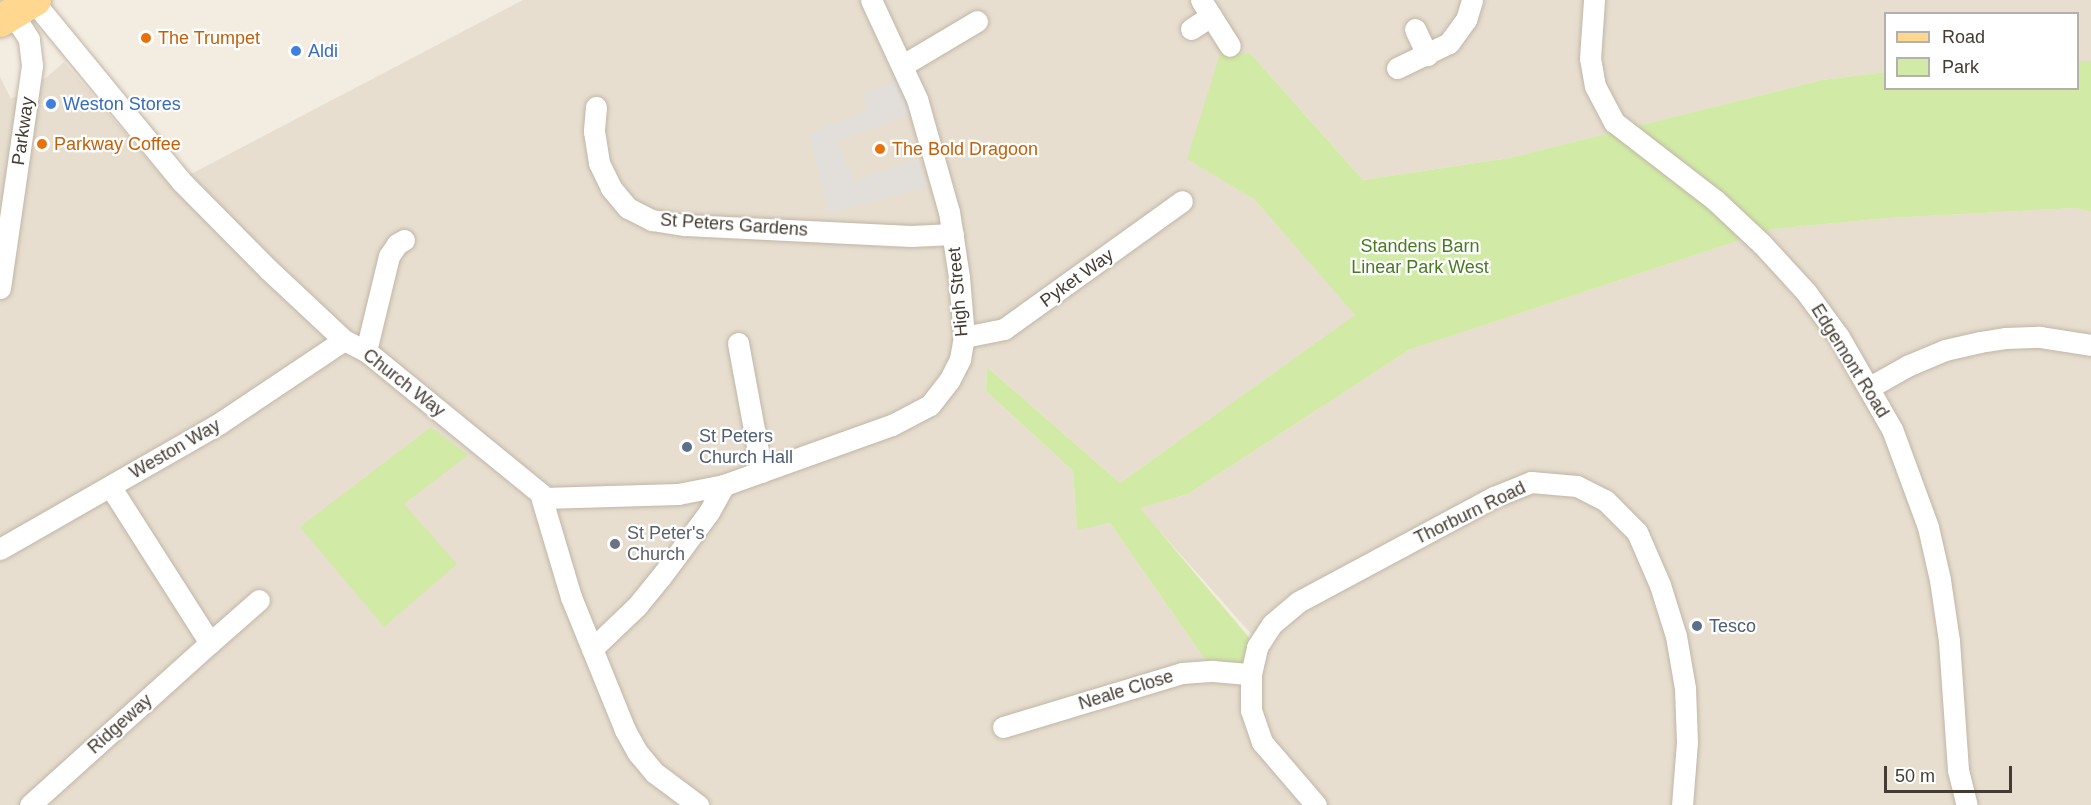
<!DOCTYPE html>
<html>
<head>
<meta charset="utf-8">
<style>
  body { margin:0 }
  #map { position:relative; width:2091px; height:805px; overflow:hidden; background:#f3ece1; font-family:Helvetica,sans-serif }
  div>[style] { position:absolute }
  .residential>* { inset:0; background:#e7decf }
  .green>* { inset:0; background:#d1eba6 }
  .parking>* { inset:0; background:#e2dfdb }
  .roads { filter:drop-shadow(0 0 2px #c1b6a7) drop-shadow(0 0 2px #c1b6a7) }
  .minor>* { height:21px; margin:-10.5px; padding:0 10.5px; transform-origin:10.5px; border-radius:10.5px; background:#fff }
  .primary>* { height:32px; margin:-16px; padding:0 16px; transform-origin:16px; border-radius:16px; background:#ffd78e }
  .dots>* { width:16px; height:16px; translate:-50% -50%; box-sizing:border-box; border:3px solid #fff; border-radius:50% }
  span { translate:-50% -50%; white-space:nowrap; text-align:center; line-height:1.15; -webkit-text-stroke:4.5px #fff; paint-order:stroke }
  .food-label { font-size:18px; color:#c56008 }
  .left { translate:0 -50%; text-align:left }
  .shop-label { font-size:18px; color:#366cbe }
  .street-label { font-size:18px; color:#443c32 }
  .park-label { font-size:18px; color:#497a21 }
  .service-label { font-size:18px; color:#4e5e75 }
  .worship-label { font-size:18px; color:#5b616d }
  .legend { position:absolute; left:1884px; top:12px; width:195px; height:78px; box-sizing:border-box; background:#fff; border:2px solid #b4b1ad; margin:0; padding:8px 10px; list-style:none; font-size:18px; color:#443c32 }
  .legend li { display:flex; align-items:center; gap:12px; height:30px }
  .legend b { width:30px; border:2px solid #b4b1ad }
  .scale { position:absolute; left:1884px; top:766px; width:128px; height:27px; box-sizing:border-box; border:3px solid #443c32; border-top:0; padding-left:8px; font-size:18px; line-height:21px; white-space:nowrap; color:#443c32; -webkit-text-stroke:4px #fff; paint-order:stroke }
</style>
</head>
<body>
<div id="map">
  <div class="residential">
    <div style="clip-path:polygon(523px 0,2091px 0,2091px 61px,2078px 61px,2078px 14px,1886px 14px,1885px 72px,1822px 80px,1509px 158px,1363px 180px,1250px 53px,1188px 159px,1255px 200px,1356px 315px,1120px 483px,987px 367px,986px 391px,1073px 471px,1077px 529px,1110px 523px,1213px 671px,1254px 637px,1139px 508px,1188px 494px,1409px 350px,1774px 229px,1889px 218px,2076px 208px,2091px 212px,2091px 805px,0 805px,0 77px,11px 99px,47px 77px,64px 62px,170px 185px)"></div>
  </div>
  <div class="green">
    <div style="clip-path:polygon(1250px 53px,1363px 180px,1509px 158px,1822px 80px,1885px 72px,1886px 88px,2078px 88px,2078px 61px,2091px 61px,2091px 212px,2076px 208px,1889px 218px,1774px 229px,1409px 350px,1188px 494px,1140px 508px,1257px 647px,1251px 674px,1213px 671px,1110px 523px,1077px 530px,1073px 471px,986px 391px,987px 367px,1120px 483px,1355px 315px,1255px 200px,1187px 159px,1220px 54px)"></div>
    <div style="clip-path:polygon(431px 427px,468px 455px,404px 504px,457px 564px,384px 627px,300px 527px)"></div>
  </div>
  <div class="parking">
    <div style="clip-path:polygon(901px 80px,914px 113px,837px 141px,853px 181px,919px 159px,927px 186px,838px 211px,828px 210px,809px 133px,866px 111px,862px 94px)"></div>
  </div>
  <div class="roads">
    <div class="minor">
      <div style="left:1201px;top:0;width:54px;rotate:57.8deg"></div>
      <div style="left:1594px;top:0;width:58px;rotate:93.9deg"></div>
      <div style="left:1590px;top:58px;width:28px;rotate:80deg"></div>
      <div style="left:1595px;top:86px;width:41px;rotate:62.2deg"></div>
      <div style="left:1614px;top:122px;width:128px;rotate:37.7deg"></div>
      <div style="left:1715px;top:200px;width:64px;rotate:43.1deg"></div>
      <div style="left:1762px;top:244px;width:65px;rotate:47.5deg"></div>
      <div style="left:1806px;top:292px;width:56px;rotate:53.7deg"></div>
      <div style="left:1839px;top:337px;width:106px;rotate:60.1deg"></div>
      <div style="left:1892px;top:429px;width:104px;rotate:69.8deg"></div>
      <div style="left:1928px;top:527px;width:54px;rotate:77.2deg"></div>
      <div style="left:1940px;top:580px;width:62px;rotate:81.6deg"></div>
      <div style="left:1949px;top:641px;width:129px;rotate:86deg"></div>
      <div style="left:1958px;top:770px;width:36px;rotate:76deg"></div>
      <div style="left:34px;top:2px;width:232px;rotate:50.6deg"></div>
      <div style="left:181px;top:181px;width:124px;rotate:45.3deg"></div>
      <div style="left:268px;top:269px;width:104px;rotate:43.1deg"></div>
      <div style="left:344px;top:340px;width:25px;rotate:27deg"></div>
      <div style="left:366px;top:351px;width:225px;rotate:39.2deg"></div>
      <div style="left:540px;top:493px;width:109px;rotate:73.4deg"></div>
      <div style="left:571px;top:597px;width:144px;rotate:67.9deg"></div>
      <div style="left:625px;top:730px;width:26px;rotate:61deg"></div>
      <div style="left:638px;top:753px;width:26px;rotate:50deg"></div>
      <div style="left:655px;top:773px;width:54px;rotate:36.7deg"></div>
      <div style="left:1191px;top:29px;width:24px;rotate:-33deg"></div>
      <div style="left:1415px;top:29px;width:29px;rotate:65deg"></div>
      <div style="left:903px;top:65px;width:86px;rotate:-30.7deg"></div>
      <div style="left:1397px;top:68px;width:58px;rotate:-25.7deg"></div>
      <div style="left:1449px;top:43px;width:29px;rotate:-54deg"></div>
      <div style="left:1466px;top:20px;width:21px;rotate:-73deg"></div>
      <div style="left:596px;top:107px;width:24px;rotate:95deg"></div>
      <div style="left:594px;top:131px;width:32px;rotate:81deg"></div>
      <div style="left:599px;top:163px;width:28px;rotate:64deg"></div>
      <div style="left:611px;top:188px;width:26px;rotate:50deg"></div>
      <div style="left:628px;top:208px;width:27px;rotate:27deg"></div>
      <div style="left:652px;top:220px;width:33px;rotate:9deg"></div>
      <div style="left:685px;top:225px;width:226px;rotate:2.8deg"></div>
      <div style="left:911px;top:236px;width:42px;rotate:-2.7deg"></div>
      <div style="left:0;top:288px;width:225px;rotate:-81.8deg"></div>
      <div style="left:32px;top:65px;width:26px;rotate:-97deg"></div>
      <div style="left:29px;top:39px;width:30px;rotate:-123deg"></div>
      <div style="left:964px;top:337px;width:41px;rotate:-11.3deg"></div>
      <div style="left:1004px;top:329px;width:219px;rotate:-35.7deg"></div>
      <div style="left:738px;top:343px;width:131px;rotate:79.5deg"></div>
      <div style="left:366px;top:351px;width:98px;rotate:-76.4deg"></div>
      <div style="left:389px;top:256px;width:14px;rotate:-56deg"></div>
      <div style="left:397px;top:244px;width:8px;rotate:-30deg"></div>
      <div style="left:1870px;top:387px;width:43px;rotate:-29.6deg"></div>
      <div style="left:1907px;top:366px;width:41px;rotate:-22.8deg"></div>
      <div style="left:1945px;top:350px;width:36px;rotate:-13deg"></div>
      <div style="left:1980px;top:342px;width:25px;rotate:-9deg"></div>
      <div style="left:2005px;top:338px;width:35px;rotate:-2deg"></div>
      <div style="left:2040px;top:337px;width:52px;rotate:8.9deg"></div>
      <div style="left:543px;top:498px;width:135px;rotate:-1.7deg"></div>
      <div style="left:678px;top:494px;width:47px;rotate:-11.1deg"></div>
      <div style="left:724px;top:485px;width:178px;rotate:-19.7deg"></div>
      <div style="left:892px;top:425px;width:43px;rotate:-27.8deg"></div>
      <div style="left:930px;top:405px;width:31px;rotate:-52deg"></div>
      <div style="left:949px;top:381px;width:25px;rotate:-63deg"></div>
      <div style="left:960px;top:359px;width:22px;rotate:-80deg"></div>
      <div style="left:964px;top:337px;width:60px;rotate:-94.8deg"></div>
      <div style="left:959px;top:277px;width:66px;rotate:-98.7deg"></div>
      <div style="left:949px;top:212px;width:117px;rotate:-105.8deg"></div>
      <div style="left:917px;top:99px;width:109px;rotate:-114.9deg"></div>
      <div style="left:0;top:549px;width:254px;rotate:-29.8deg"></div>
      <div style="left:220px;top:423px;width:149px;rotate:-33.8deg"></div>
      <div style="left:210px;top:643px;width:65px;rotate:-41.3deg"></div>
      <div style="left:592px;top:649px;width:62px;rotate:-43.7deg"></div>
      <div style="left:637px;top:606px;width:36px;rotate:-51deg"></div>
      <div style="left:660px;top:578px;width:82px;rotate:-53.4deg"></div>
      <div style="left:709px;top:512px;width:31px;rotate:-61deg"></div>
      <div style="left:1003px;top:727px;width:187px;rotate:-16.8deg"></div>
      <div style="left:1182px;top:673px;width:31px;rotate:-4deg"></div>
      <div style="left:1213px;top:671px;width:38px;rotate:5deg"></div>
      <div style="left:30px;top:805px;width:242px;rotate:-42deg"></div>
      <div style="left:210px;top:643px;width:186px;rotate:-122.5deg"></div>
      <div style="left:1316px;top:805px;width:83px;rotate:-130.6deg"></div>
      <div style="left:1262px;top:742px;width:34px;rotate:-109deg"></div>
      <div style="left:1251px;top:710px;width:36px;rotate:-90deg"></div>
      <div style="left:1251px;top:674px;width:28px;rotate:-77deg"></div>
      <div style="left:1257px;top:647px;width:27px;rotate:-57deg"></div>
      <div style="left:1272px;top:624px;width:34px;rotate:-40deg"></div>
      <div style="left:1298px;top:602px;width:222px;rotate:-28.2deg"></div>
      <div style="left:1494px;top:497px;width:40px;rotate:-22deg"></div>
      <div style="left:1531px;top:482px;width:46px;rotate:5deg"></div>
      <div style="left:1577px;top:486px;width:31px;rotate:27deg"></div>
      <div style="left:1605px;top:500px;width:45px;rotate:45deg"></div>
      <div style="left:1637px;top:532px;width:58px;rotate:66.5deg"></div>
      <div style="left:1660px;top:585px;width:53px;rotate:72.6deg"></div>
      <div style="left:1676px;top:636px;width:53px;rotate:80.2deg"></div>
      <div style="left:1685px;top:688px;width:54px;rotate:87.9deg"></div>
      <div style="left:1687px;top:742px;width:63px;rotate:94.5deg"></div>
    </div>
    <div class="primary">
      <div style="left:0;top:21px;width:41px;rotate:-31deg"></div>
    </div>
  </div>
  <div class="dots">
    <div style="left:146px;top:38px;background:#e8710a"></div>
    <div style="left:296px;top:51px;background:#3f7fe0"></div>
    <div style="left:51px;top:104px;background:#3f7fe0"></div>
    <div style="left:42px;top:144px;background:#e8710a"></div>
    <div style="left:880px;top:149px;background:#e8710a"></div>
    <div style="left:687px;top:447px;background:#5c6f8a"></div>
    <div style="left:615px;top:544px;background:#6b7280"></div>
    <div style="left:1697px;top:626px;background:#5c6f8a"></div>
  </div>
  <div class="food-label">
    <span class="left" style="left:158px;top:38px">The Trumpet</span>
    <span class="left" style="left:54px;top:144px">Parkway Coffee</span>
    <span class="left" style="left:892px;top:149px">The Bold Dragoon</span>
  </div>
  <div class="shop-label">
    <span class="left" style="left:308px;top:51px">Aldi</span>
    <span class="left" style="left:63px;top:104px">Weston Stores</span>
  </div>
  <div class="street-label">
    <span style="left:23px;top:131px;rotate:-82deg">Parkway</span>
    <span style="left:734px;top:225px;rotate:4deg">St Peters Gardens</span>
    <span style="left:1077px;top:278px;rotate:-36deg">Pyket Way</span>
    <span style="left:958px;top:292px;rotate:-95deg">High Street</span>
    <span style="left:1850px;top:361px;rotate:58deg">Edgemont Road</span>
    <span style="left:404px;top:383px;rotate:38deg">Church Way</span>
    <span style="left:175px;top:449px;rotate:-30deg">Weston Way</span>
    <span style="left:1470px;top:513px;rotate:-26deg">Thorburn Road</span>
    <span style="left:1126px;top:690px;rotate:-17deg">Neale Close</span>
    <span style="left:120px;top:724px;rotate:-42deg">Ridgeway</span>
  </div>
  <div class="park-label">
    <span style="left:1420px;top:257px">Standens Barn<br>Linear Park West</span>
  </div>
  <div class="service-label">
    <span class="left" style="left:699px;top:447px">St Peters<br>Church Hall</span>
    <span class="left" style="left:1709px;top:626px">Tesco</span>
  </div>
  <div class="worship-label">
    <span class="left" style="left:627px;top:544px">St Peter's<br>Church</span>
  </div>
  <ul class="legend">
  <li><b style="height:8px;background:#ffd78e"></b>Road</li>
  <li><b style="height:16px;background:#d1eba6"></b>Park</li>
  </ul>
  <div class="scale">50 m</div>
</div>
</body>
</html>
